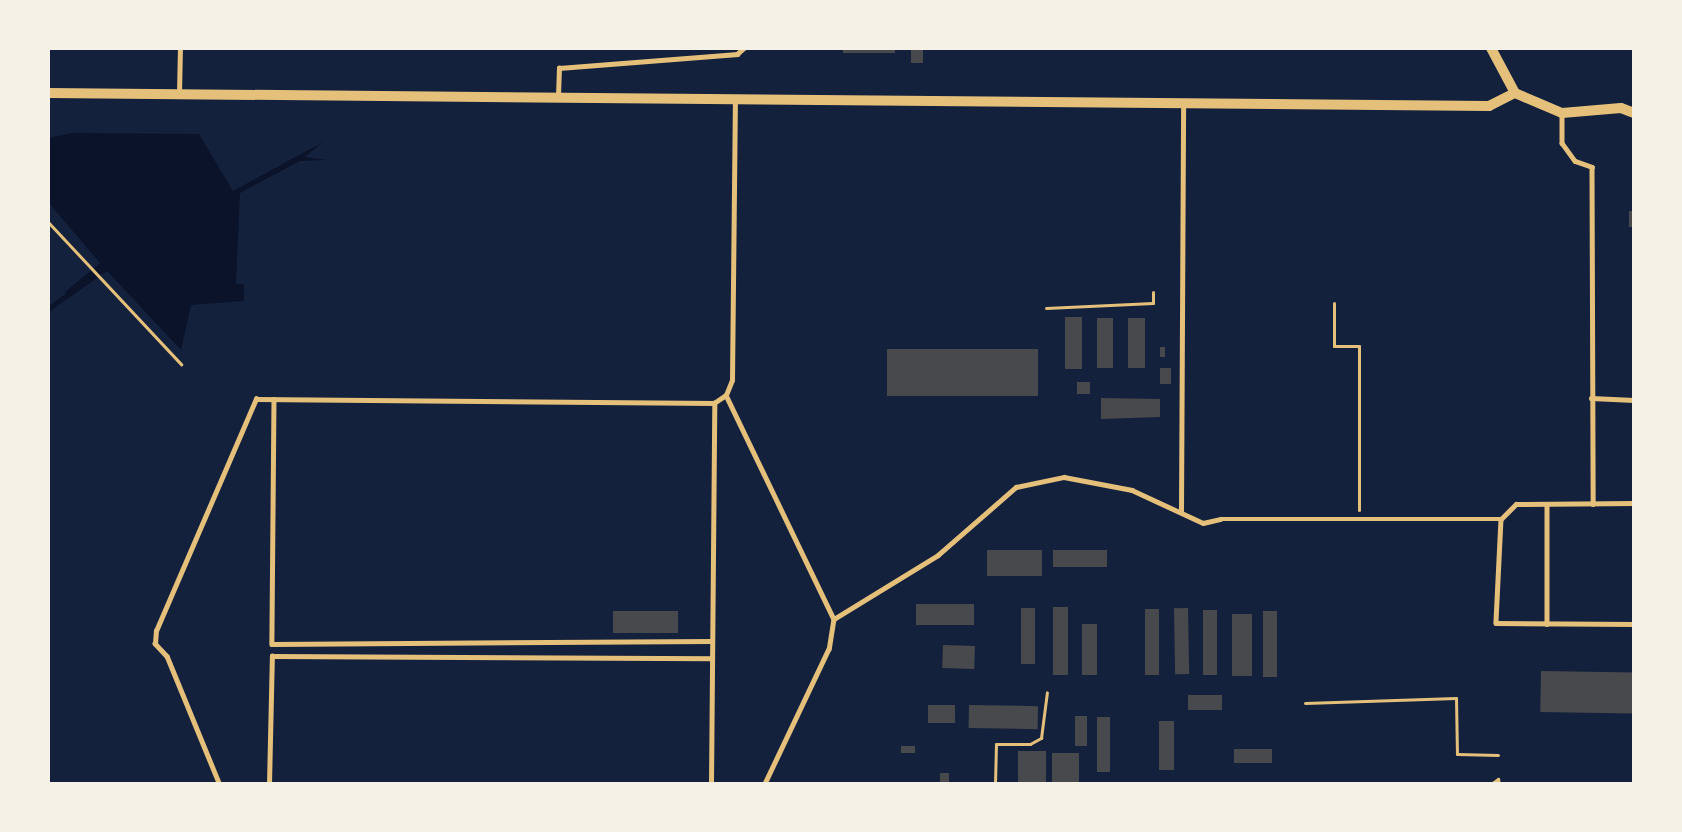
<!DOCTYPE html>
<html>
<head>
<meta charset="utf-8">
<style>
  body { margin:0 }
  #map { position:relative; width:1682px; height:832px; overflow:hidden; background:#14213d; font-family:Merriweather,serif }
  div>[style] { position:absolute }
  .water>* { inset:0; background:#0b132b }
  .stream>* { height:4.5px; margin:-2.25px; padding:0 2.25px; transform-origin:2.25px; border-radius:2.25px; background:#0b132b }
  .building>* { inset:0; background:#48494c; transform-origin:0 0 }
  .path>* { height:3px; margin:-1.5px; padding:0 1.5px; transform-origin:1.5px; border-radius:1.5px; background:#e5c07b }
  .service>* { height:4.5px; margin:-2.25px; padding:0 2.25px; transform-origin:2.25px; border-radius:2.25px; background:#e5c07b }
  .tertiary>* { height:10px; margin:-5px; padding:0 5px; transform-origin:5px; border-radius:5px; background:#e5c07b }
  span { translate:-50% -50%; white-space:nowrap; text-align:center; line-height:1.15; -webkit-text-stroke:6px #f6f1e7; paint-order:stroke }
  .frame { position:absolute; inset:0; border:50px solid #f6f1e7; pointer-events:none }
</style>
</head>
<body>
<div id="map">
  <div class="water">
    <div style="clip-path:polygon(72px 133px,199px 134px,233px 191px,323px 142px,305px 157px,326px 160px,300px 161px,240px 193px,236px 284px,244px 284px,244px 301px,191px 305px,181px 350px,107px 271px,70px 297px,65px 292px,100px 263px,48px 202px,48px 138px)"></div>
  </div>
  <div class="stream">
    <div style="left:48px;top:309px;width:29px;rotate:-36deg"></div>
  </div>
  <div class="building">
    <div style="left:843px;top:48px;width:52px;height:5px"></div>
    <div style="left:911px;top:48px;width:12px;height:15px"></div>
    <div style="left:1629px;top:211px;width:5px;height:16px"></div>
    <div style="left:1065px;top:317px;width:17px;height:52px"></div>
    <div style="left:1097px;top:318px;width:16px;height:50px"></div>
    <div style="left:1128px;top:318px;width:17px;height:50px"></div>
    <div style="left:1160px;top:347px;width:5px;height:10px"></div>
    <div style="left:887px;top:349px;width:151px;height:47px"></div>
    <div style="left:1160px;top:368px;width:11px;height:16px"></div>
    <div style="left:1077px;top:382px;width:13px;height:12px"></div>
    <div style="clip-path:polygon(1101px 398px,1160px 399px,1160px 417px,1101px 419px)"></div>
    <div style="left:987px;top:550px;width:55px;height:26px"></div>
    <div style="left:1053px;top:550px;width:54px;height:17px"></div>
    <div style="left:916px;top:604px;width:58px;height:21px"></div>
    <div style="left:1053px;top:607px;width:15px;height:68px"></div>
    <div style="left:1021px;top:608px;width:14px;height:56px"></div>
    <div style="left:1188px;top:608px;width:66px;height:14px;rotate:89deg"></div>
    <div style="left:1145px;top:609px;width:14px;height:66px"></div>
    <div style="left:1203px;top:610px;width:14px;height:65px"></div>
    <div style="left:613px;top:611px;width:65px;height:22px"></div>
    <div style="left:1263px;top:611px;width:14px;height:66px"></div>
    <div style="left:1232px;top:614px;width:20px;height:62px"></div>
    <div style="left:1082px;top:624px;width:15px;height:51px"></div>
    <div style="left:943px;top:645px;width:32px;height:23px;rotate:2deg"></div>
    <div style="left:1541px;top:671px;width:93px;height:41px;rotate:1deg"></div>
    <div style="left:1188px;top:695px;width:34px;height:15px"></div>
    <div style="left:928px;top:705px;width:27px;height:18px"></div>
    <div style="left:969px;top:705px;width:69px;height:23px;rotate:1deg"></div>
    <div style="left:1087px;top:716px;width:30px;height:12px;rotate:90deg"></div>
    <div style="left:1097px;top:717px;width:13px;height:55px"></div>
    <div style="left:1159px;top:721px;width:15px;height:49px"></div>
    <div style="left:901px;top:746px;width:14px;height:7px"></div>
    <div style="left:1272px;top:749px;width:14px;height:38px;rotate:90deg"></div>
    <div style="left:1018px;top:751px;width:28px;height:33px"></div>
    <div style="left:1052px;top:753px;width:27px;height:31px"></div>
    <div style="left:940px;top:773px;width:9px;height:11px"></div>
  </div>
  <div class="path">
    <div style="left:48px;top:222px;width:195px;rotate:46.9deg"></div>
    <div style="left:1334px;top:303px;width:43px;rotate:90deg"></div>
    <div style="left:1334px;top:346px;width:25px"></div>
    <div style="left:1359px;top:346px;width:164px;rotate:90deg"></div>
    <div style="left:1046px;top:308px;width:107px;rotate:-2.7deg"></div>
    <div style="left:1153px;top:303px;width:11px;rotate:-90deg"></div>
    <div style="left:1305px;top:703px;width:151px;rotate:-1.9deg"></div>
    <div style="left:1456px;top:698px;width:56px;rotate:89deg"></div>
    <div style="left:1457px;top:754px;width:41px;rotate:1.4deg"></div>
    <div style="left:995px;top:784px;width:40px;rotate:-88.6deg"></div>
    <div style="left:996px;top:744px;width:34px"></div>
    <div style="left:1030px;top:744px;width:13px;rotate:-29deg"></div>
    <div style="left:1041px;top:738px;width:46px;rotate:-82.6deg"></div>
    <div style="left:1491px;top:784px;width:9px;rotate:-36deg"></div>
    <div style="left:1498px;top:779px;width:5px;rotate:79deg"></div>
  </div>
  <div class="service">
    <div style="left:179px;top:94px;width:46px;rotate:-88.8deg"></div>
    <div style="left:558px;top:96px;width:28px;rotate:-88deg"></div>
    <div style="left:559px;top:68px;width:179px;rotate:-4.5deg"></div>
    <div style="left:737px;top:54px;width:9px;rotate:-41deg"></div>
    <div style="left:1562px;top:115px;width:28px;rotate:90deg"></div>
    <div style="left:1562px;top:143px;width:22px;rotate:54deg"></div>
    <div style="left:1575px;top:161px;width:18px;rotate:19deg"></div>
    <div style="left:1592px;top:167px;width:337px;rotate:89.8deg"></div>
    <div style="left:726px;top:395px;width:249px;rotate:64.3deg"></div>
    <div style="left:834px;top:619px;width:30px;rotate:99deg"></div>
    <div style="left:829px;top:649px;width:149px;rotate:115.4deg"></div>
    <div style="left:1591px;top:398px;width:43px;rotate:2.7deg"></div>
    <div style="left:274px;top:399px;width:245px;rotate:90.5deg"></div>
    <div style="left:272px;top:644px;width:440px;rotate:-0.4deg"></div>
    <div style="left:1547px;top:504px;width:120px;rotate:90deg"></div>
    <div style="left:1181px;top:511px;width:407px;rotate:-89.7deg"></div>
    <div style="left:1501px;top:519px;width:104px;rotate:92.8deg"></div>
    <div style="left:1496px;top:623px;width:138px;rotate:0.4deg"></div>
    <div style="left:834px;top:619px;width:122px;rotate:-31.6deg"></div>
    <div style="left:938px;top:555px;width:103px;rotate:-41.1deg"></div>
    <div style="left:1016px;top:487px;width:49px;rotate:-11.8deg"></div>
    <div style="left:1064px;top:477px;width:69px;rotate:10.8deg"></div>
    <div style="left:1132px;top:490px;width:78px;rotate:24.9deg"></div>
    <div style="left:1203px;top:523px;width:18px;rotate:-13deg"></div>
    <div style="left:1221px;top:519px;width:280px"></div>
    <div style="left:1501px;top:519px;width:21px;rotate:-45deg"></div>
    <div style="left:1516px;top:504px;width:118px;rotate:-0.5deg"></div>
    <div style="left:219px;top:784px;width:137px;rotate:-112.3deg"></div>
    <div style="left:167px;top:657px;width:18px;rotate:-133deg"></div>
    <div style="left:155px;top:644px;width:13px;rotate:-86deg"></div>
    <div style="left:156px;top:631px;width:253px;rotate:-66.7deg"></div>
    <div style="left:256px;top:399px;width:458px;rotate:0.5deg"></div>
    <div style="left:714px;top:403px;width:14px;rotate:-34deg"></div>
    <div style="left:726px;top:395px;width:16px;rotate:-68deg"></div>
    <div style="left:732px;top:380px;width:276px;rotate:-89.4deg"></div>
    <div style="left:269px;top:784px;width:128px;rotate:-88.7deg"></div>
    <div style="left:272px;top:656px;width:440px;rotate:0.3deg"></div>
    <div style="left:711px;top:784px;width:381px;rotate:-89.5deg"></div>
  </div>
  <div class="tertiary">
    <div style="left:1491px;top:48px;width:51px;rotate:61.9deg"></div>
    <div style="left:48px;top:93px;width:1441px;rotate:0.52deg"></div>
    <div style="left:1489px;top:106px;width:29px;rotate:-27deg"></div>
    <div style="left:1515px;top:93px;width:51px;rotate:23.1deg"></div>
    <div style="left:1562px;top:113px;width:59px;rotate:-4.8deg"></div>
    <div style="left:1621px;top:108px;width:14px;rotate:21deg"></div>
  </div>
  <div class="frame"></div>
</div>
</body>
</html>
